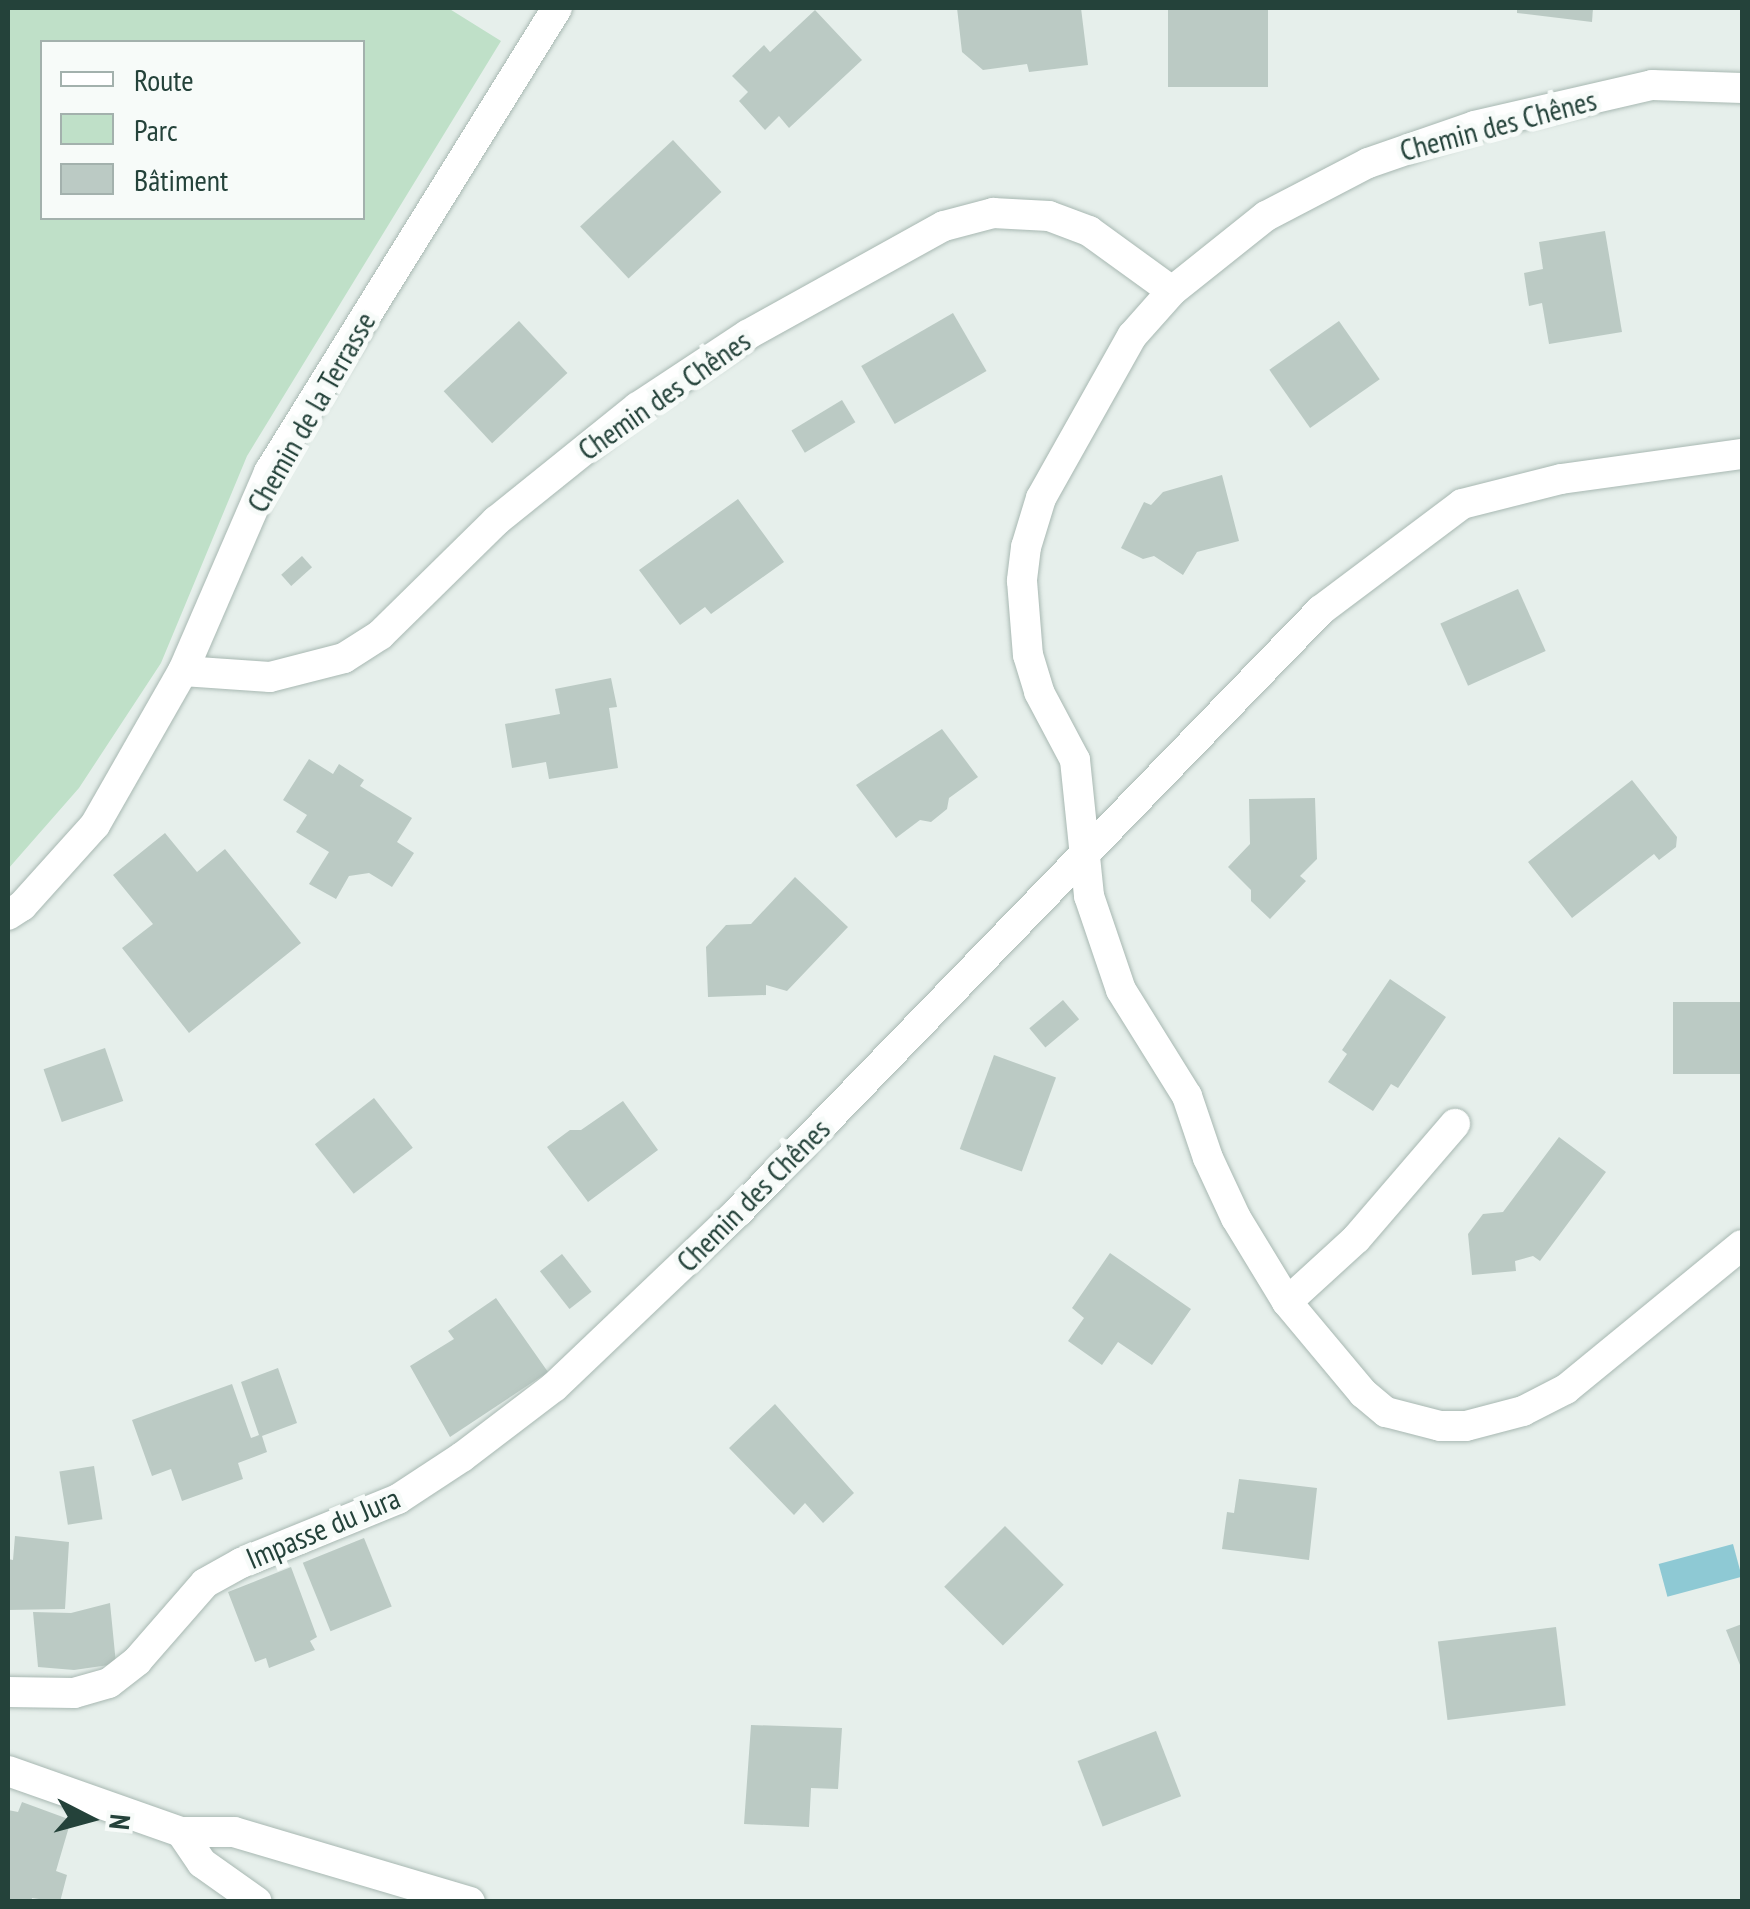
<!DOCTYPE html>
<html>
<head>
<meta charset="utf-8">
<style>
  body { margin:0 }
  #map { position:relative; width:1750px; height:1909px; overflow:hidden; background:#e6efeb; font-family:"PT Sans Narrow",sans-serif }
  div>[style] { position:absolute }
  .green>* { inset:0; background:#bfe0c8 }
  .water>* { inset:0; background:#8ec9d4; transform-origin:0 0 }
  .building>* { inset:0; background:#bbcac4; transform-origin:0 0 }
  .roads { filter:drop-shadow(0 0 2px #a8b8b2) drop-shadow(0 0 2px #a8b8b2) }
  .street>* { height:30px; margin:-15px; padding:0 15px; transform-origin:15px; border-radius:15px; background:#fff }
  span { translate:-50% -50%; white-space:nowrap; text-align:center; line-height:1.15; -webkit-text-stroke:10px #f7fbf9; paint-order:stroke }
  .street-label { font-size:30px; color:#24423a }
  .frame { position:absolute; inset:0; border:10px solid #24423a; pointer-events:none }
  .legend { position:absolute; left:40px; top:40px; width:325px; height:180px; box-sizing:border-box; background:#f7fbf9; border:2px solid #a3b1ad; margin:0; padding:12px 18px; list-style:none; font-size:30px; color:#24423a }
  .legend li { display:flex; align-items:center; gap:20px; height:50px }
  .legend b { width:50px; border:2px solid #a3b1ad }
  .north { position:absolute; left:40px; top:1769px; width:100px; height:100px; -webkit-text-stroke:8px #f7fbf9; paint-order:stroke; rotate:96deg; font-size:28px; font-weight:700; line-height:40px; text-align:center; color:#24423a }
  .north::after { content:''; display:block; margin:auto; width:35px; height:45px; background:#24423a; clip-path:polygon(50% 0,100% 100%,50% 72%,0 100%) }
</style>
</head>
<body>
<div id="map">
  <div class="green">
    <div style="clip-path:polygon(evenodd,8px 8px,448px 8px,501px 41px,247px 456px,161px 663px,79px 788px,8px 869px,8px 8px,42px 42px,362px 42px,362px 218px,42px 218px,42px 42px)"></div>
  </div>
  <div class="water">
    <div style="left:1733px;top:1544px;width:34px;height:77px;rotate:75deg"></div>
  </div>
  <div class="building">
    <div style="clip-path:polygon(957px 8px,1081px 8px,1088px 65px,1029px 72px,1027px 64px,983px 70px,962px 52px)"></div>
    <div style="left:1168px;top:8px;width:100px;height:79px"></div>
    <div style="clip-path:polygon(1517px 8px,1593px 8px,1592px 22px,1517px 13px)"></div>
    <div style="clip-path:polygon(815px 10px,862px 60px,789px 128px,779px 116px,765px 130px,739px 101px,748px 92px,732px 76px,764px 45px,770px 52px)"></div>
    <div style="left:673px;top:140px;width:71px;height:127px;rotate:47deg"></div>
    <div style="clip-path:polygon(1605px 231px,1622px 332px,1549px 344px,1542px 303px,1529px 306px,1524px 273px,1543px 269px,1539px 242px)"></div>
    <div style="left:953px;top:313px;width:67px;height:106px;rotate:60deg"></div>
    <div style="left:519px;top:321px;width:71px;height:103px;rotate:47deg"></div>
    <div style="left:1339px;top:321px;width:71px;height:85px;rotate:55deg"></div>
    <div style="left:842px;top:400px;width:26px;height:59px;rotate:59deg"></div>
    <div style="clip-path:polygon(1222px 475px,1239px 541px,1197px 552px,1183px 575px,1154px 556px,1143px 559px,1121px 548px,1144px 502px,1151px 505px,1163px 492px)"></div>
    <div style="clip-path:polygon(738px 499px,784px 562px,711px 614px,705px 607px,680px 625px,639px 570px)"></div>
    <div style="left:302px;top:556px;width:15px;height:28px;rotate:48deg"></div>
    <div style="left:1518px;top:589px;width:68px;height:85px;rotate:66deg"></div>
    <div style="clip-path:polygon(611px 678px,617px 707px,609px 708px,618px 768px,549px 779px,546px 762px,512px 768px,505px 724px,560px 714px,555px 689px)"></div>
    <div style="clip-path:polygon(942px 729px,978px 777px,949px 798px,947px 809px,931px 822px,920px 820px,896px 838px,856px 785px)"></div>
    <div style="clip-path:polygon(309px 759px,333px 774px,339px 764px,364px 780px,360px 786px,412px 818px,397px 842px,414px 853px,392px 887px,369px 873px,349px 876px,336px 899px,309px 884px,329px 852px,296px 832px,307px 815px,283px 800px)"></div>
    <div style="clip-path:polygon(1632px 780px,1677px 837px,1676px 847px,1659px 860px,1654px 854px,1572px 918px,1528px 862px)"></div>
    <div style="clip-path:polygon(1315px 798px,1317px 859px,1300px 876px,1306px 881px,1270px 919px,1251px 901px,1251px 890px,1228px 867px,1250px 844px,1249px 799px)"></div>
    <div style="clip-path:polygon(165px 833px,197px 872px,225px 849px,301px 943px,189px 1033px,122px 948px,153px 924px,113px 875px)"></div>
    <div style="clip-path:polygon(795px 877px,848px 927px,787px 991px,766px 985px,766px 995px,708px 997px,706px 947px,726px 925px,751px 924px)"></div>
    <div style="clip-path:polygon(1390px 979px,1446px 1017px,1398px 1088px,1391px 1084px,1373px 1111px,1328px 1082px,1347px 1054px,1342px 1050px)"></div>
    <div style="left:1063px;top:1000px;width:25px;height:44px;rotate:50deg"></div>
    <div style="left:1742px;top:1002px;width:72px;height:69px;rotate:90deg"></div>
    <div style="left:105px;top:1048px;width:56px;height:65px;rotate:71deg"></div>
    <div style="left:994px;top:1055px;width:66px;height:100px;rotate:20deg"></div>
    <div style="left:374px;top:1098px;width:63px;height:75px;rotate:52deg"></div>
    <div style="clip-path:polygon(623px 1101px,658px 1150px,588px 1202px,547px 1147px,570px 1130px,581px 1130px)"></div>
    <div style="clip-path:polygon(1559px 1137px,1606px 1172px,1540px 1261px,1533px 1256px,1515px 1261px,1516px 1271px,1472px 1275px,1468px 1234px,1483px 1214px,1503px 1212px)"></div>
    <div style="clip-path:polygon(1110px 1253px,1191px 1309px,1152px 1365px,1118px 1342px,1102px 1365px,1068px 1341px,1084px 1318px,1072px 1308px)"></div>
    <div style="left:562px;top:1254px;width:48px;height:28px;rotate:52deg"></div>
    <div style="clip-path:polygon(496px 1298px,548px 1372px,450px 1437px,410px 1366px,454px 1339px,448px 1331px)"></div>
    <div style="clip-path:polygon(278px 1368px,297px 1423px,262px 1436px,267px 1452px,238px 1463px,243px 1479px,182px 1501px,171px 1469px,152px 1476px,132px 1420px,232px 1384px,251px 1438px,259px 1435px,241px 1382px)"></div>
    <div style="clip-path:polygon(775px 1404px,854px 1493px,823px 1523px,805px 1503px,794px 1515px,729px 1448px)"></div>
    <div style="left:94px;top:1466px;width:54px;height:35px;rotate:81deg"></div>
    <div style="clip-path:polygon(1239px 1479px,1317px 1488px,1309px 1560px,1222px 1549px,1227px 1512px,1234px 1513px)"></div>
    <div style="left:1005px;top:1526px;width:83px;height:86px;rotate:45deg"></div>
    <div style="clip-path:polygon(15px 1536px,69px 1542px,65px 1609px,8px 1610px,8px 1559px,13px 1560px)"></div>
    <div style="left:364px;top:1538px;width:74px;height:66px;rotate:68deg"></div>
    <div style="clip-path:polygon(291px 1567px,317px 1637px,310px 1641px,315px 1650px,269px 1668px,266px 1658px,255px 1662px,228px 1592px)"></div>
    <div style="clip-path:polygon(110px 1603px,116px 1664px,74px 1670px,38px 1667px,33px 1612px,71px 1613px)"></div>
    <div style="clip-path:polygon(1742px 1624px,1742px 1670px,1726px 1630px)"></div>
    <div style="left:1556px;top:1627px;width:79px;height:119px;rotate:83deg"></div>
    <div style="clip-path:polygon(751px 1725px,842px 1728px,838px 1789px,811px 1788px,809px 1827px,744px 1824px)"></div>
    <div style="left:1156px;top:1731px;width:70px;height:84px;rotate:69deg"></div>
    <div style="clip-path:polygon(22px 1802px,71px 1820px,56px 1871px,67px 1875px,60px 1902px,32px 1898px,31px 1902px,8px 1902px,8px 1810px,18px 1812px)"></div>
  </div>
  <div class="roads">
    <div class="street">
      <div style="left:1742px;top:88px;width:90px;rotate:-178.1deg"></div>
      <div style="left:1652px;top:85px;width:182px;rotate:167deg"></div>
      <div style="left:1475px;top:126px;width:113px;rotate:160.9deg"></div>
      <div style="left:1368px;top:163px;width:115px;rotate:152.5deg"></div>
      <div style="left:1266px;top:216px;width:120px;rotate:141.4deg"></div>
      <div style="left:1172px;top:291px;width:60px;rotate:131.6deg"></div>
      <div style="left:1132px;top:336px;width:186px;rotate:119.3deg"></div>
      <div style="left:1041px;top:498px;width:51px;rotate:107deg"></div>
      <div style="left:1026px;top:547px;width:34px;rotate:97deg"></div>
      <div style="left:1022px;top:581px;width:74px;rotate:85.4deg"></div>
      <div style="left:1028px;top:655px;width:39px;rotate:73deg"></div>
      <div style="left:1039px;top:692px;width:77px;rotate:62.1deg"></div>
      <div style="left:1075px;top:760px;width:137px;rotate:84.1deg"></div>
      <div style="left:1089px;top:896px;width:99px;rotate:71.2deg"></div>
      <div style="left:1121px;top:990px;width:125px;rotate:58.1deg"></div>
      <div style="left:1187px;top:1096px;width:65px;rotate:71.3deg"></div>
      <div style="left:1208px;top:1158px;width:66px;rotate:65deg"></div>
      <div style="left:1236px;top:1218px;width:98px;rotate:58.7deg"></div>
      <div style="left:1287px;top:1302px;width:119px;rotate:50.1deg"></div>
      <div style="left:1363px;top:1393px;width:30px;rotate:40deg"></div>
      <div style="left:1386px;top:1412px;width:56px;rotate:14.5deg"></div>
      <div style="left:1440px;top:1426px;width:26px"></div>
      <div style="left:1466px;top:1426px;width:59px;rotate:-14.7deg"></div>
      <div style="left:1523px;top:1411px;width:48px;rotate:-27.1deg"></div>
      <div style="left:1566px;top:1389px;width:227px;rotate:-39.3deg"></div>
      <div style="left:183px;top:671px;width:87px;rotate:3.9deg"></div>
      <div style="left:270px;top:677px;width:76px;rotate:-14.4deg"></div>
      <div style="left:344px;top:658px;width:43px;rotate:-32.6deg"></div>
      <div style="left:380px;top:635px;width:163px;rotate:-44.5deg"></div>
      <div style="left:496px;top:521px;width:182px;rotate:-38.8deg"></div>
      <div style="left:638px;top:407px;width:131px;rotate:-33.4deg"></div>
      <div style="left:747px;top:335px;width:225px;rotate:-29deg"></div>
      <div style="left:944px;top:226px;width:51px;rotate:-14.9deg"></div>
      <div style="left:993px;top:213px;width:56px;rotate:3.1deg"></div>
      <div style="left:1049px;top:216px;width:43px;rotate:20.6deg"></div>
      <div style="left:1089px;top:231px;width:102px;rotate:35.9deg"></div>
      <div style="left:8px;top:915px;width:17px;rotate:-33deg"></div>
      <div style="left:22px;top:906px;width:109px;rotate:-48deg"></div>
      <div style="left:95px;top:825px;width:177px;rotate:-60.3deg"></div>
      <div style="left:183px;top:671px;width:217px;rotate:-66.6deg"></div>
      <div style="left:269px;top:472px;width:546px;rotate:-58.17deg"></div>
      <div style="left:1287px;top:1302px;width:93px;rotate:-42.4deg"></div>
      <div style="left:1356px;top:1239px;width:152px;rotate:-49.3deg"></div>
      <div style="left:8px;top:1692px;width:66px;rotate:0.9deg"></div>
      <div style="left:74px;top:1693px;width:36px;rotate:-16deg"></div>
      <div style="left:109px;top:1683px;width:36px;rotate:-38deg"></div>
      <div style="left:137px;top:1661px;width:103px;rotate:-48.9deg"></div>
      <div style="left:205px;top:1583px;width:41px;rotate:-29.1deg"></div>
      <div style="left:241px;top:1563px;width:170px;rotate:-22.2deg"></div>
      <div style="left:398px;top:1499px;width:77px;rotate:-33.3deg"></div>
      <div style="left:462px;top:1457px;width:116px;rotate:-37.3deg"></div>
      <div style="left:554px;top:1387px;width:254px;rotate:-43.6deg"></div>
      <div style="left:738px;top:1212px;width:838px;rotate:-45.92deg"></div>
      <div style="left:1321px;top:610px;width:176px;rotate:-36.9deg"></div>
      <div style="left:1462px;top:504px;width:102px;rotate:-14.2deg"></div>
      <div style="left:1561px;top:479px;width:183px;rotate:-7.9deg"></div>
      <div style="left:8px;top:1771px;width:183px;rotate:19.4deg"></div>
      <div style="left:181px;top:1832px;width:53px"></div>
      <div style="left:234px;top:1832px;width:246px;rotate:16.5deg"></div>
      <div style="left:181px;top:1832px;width:37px;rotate:56deg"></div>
      <div style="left:202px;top:1863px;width:67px;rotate:35.3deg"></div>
    </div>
  </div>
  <div class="street-label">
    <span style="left:1498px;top:125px;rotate:-15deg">Chemin des Chênes</span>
    <span style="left:664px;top:395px;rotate:-35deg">Chemin des Chênes</span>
    <span style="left:311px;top:412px;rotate:-60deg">Chemin de la Terrasse</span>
    <span style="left:753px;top:1195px;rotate:-45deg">Chemin des Chênes</span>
    <span style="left:323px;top:1528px;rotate:-23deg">Impasse du Jura</span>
  </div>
  <div class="frame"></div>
  <ul class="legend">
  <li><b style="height:12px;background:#fff"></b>Route</li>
  <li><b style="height:28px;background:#bfe0c8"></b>Parc</li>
  <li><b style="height:28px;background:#bbcac4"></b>Bâtiment</li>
  </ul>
  <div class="north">N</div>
</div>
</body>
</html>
